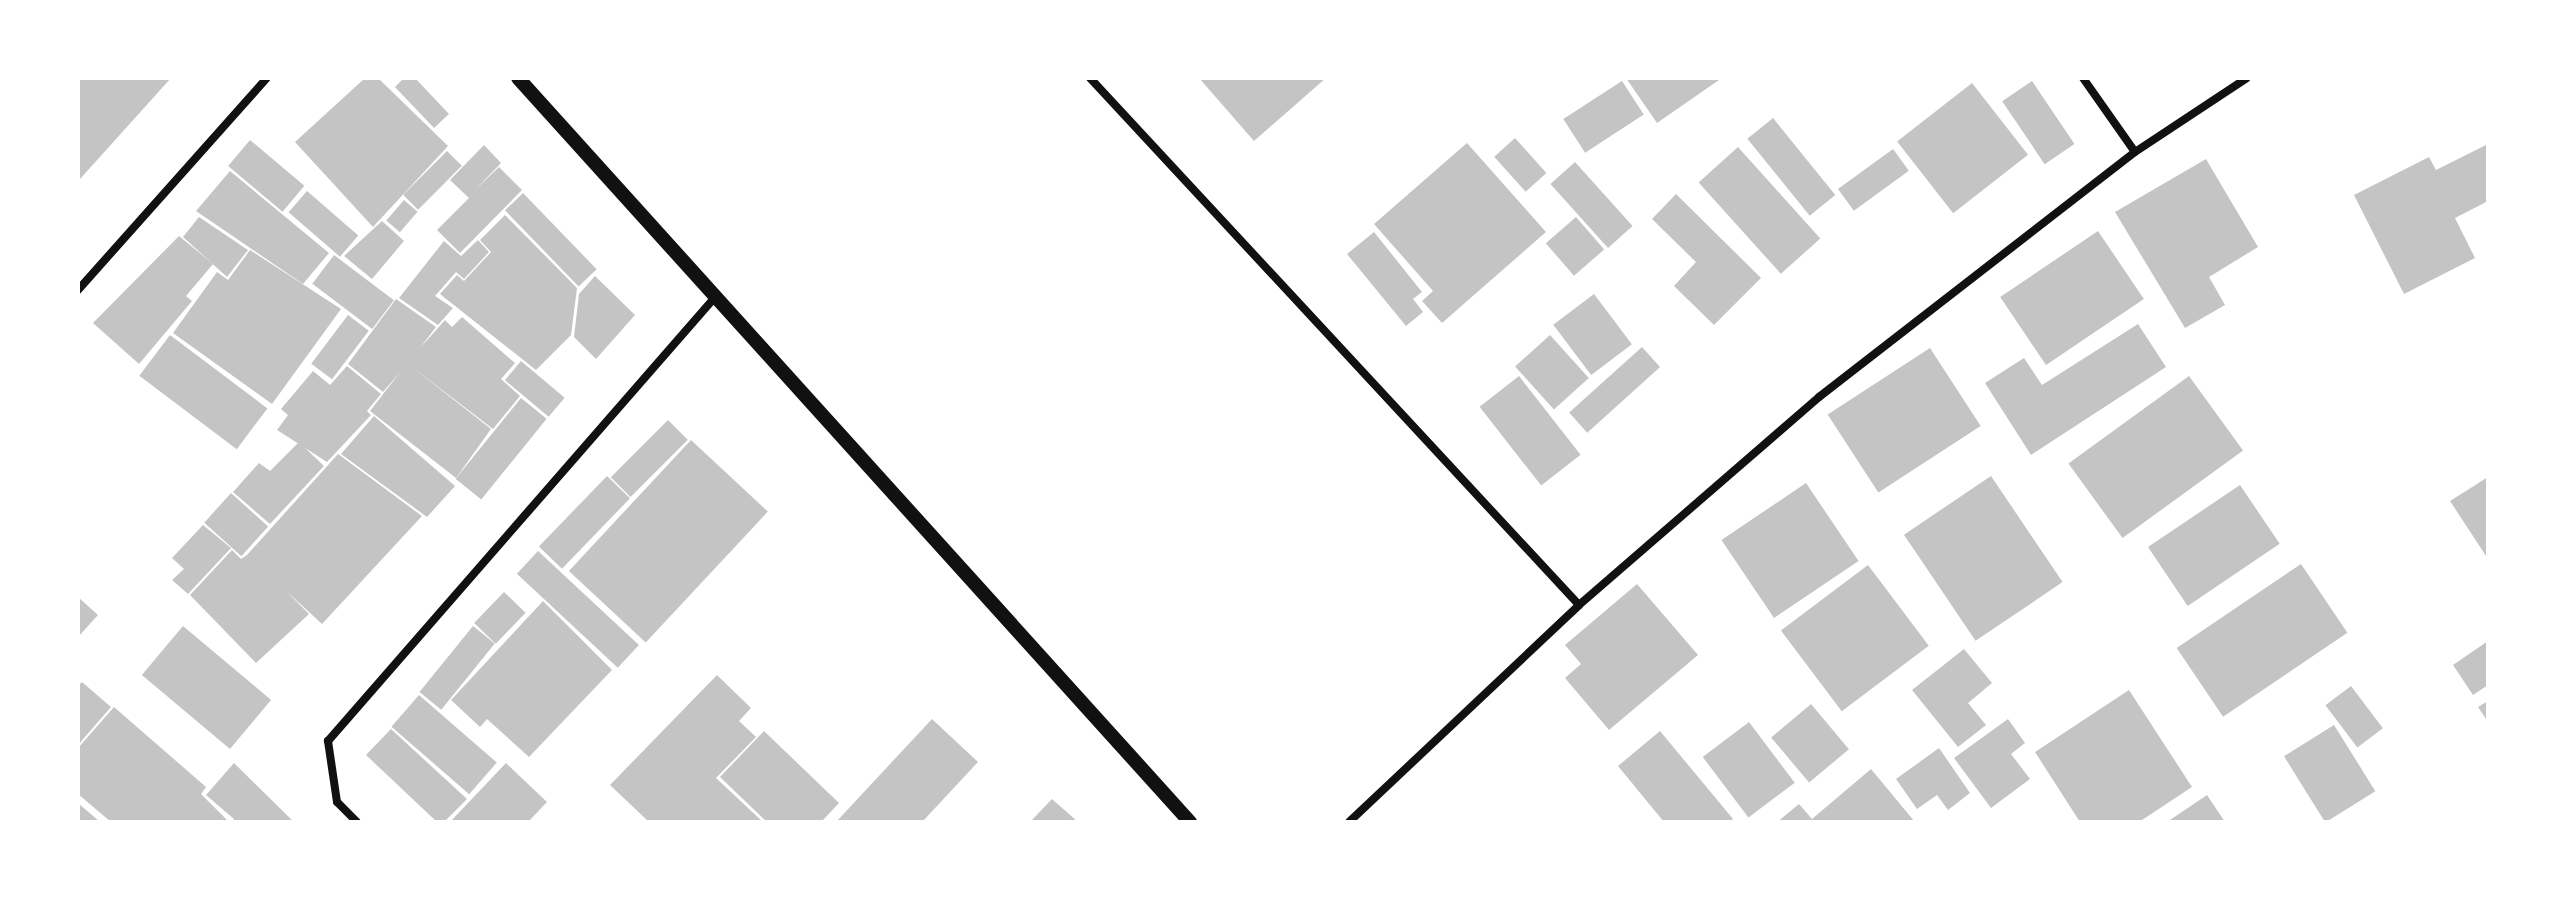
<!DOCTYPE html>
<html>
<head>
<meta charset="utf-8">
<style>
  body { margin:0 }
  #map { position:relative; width:2566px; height:900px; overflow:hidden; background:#fff; font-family:Poppins,sans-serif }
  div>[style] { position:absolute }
  .building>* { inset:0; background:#c4c4c4; transform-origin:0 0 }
  .minor>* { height:8px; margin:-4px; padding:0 4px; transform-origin:4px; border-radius:4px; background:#111 }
  .tertiary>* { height:14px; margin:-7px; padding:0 7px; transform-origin:7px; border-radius:7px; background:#111 }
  span { translate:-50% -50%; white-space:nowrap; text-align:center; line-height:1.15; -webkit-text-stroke:6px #fff; paint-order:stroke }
  .frame { position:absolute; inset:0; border:80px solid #fff; pointer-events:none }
</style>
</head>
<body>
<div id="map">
  <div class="building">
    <div style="clip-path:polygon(78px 78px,171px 78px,80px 179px,78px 177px)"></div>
    <div style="clip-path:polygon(365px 78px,378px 78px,448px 146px,373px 227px,295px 142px)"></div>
    <div style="clip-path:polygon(404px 78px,415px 78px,449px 114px,434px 128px,395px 87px)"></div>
    <div style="clip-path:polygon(1199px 78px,1326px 78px,1254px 141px)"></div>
    <div style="clip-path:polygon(1626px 78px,1718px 78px,1719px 80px,1657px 123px)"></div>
    <div style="left:1622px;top:81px;width:40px;height:70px;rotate:57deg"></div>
    <div style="left:2032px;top:81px;width:76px;height:36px;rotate:56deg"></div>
    <div style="left:1972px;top:83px;width:91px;height:95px;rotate:52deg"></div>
    <div style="left:1773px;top:118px;width:99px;height:33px;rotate:51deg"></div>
    <div style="left:1515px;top:138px;width:47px;height:28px;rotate:48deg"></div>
    <div style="left:250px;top:140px;width:71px;height:34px;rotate:40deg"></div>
    <div style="clip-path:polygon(1467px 143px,1546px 232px,1442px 323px,1422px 301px,1433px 291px,1374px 224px)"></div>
    <div style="clip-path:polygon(2488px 144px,2488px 201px,2455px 218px,2475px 258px,2404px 294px,2354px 195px,2429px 157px,2436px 170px)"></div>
    <div style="clip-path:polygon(484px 145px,501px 163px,475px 190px,499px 167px,522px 190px,460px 253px,437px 230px,469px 198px,450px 180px)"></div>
    <div style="left:1738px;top:147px;width:123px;height:53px;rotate:48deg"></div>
    <div style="left:1893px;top:149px;width:27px;height:68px;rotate:54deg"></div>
    <div style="left:447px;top:151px;width:21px;height:62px;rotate:45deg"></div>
    <div style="clip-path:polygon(2206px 159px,2258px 247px,2209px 277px,2225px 305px,2185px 328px,2115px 212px)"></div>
    <div style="left:1575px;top:162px;width:86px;height:33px;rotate:48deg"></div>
    <div style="clip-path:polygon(230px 171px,329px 253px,303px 284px,196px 211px)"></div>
    <div style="left:307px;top:191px;width:68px;height:28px;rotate:41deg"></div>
    <div style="left:523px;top:193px;width:106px;height:25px;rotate:46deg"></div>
    <div style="clip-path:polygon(1676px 194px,1761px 278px,1714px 325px,1674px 286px,1696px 262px,1652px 219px)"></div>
    <div style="left:404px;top:200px;width:18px;height:27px;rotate:41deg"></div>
    <div style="clip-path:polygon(505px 215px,577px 288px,571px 335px,536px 370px,440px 294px,457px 275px,464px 281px,491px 252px,480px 240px)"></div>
    <div style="clip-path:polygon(199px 217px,248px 250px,227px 277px,183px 237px)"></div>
    <div style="left:1576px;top:217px;width:43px;height:40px;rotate:49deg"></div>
    <div style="clip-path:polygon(382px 221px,404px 241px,372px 279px,344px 256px)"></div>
    <div style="left:2098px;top:231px;width:82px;height:118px;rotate:56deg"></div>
    <div style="clip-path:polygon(1374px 232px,1422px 292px,1413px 299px,1423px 312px,1406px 326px,1347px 254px)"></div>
    <div style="clip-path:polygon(179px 236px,213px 264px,186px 296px,192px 301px,139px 364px,93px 323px)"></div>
    <div style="clip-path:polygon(478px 240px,489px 252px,464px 279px,456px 272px,435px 296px,453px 308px,438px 325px,399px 298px,444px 241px,461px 256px)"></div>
    <div style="clip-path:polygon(250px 250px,341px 309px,272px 404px,173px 333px,217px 272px,228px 280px)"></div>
    <div style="left:334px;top:255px;width:75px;height:36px;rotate:37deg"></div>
    <div style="clip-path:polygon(595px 276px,635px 315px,596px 359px,574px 337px,579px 294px)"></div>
    <div style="left:1594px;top:294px;width:63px;height:51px;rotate:53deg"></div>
    <div style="clip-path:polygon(396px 299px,436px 327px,420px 348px,445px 320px,452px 327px,462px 317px,515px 363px,501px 379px,520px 396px,493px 429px,407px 363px,491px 429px,456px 478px,370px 411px,401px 371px,383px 392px,348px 364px)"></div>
    <div style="left:348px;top:315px;width:26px;height:61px;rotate:37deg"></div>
    <div style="clip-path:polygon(2138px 324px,2166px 367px,2031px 455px,1985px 383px,2024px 358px,2042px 385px)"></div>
    <div style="left:170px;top:335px;width:122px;height:51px;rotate:37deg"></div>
    <div style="left:1550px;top:335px;width:58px;height:47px;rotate:48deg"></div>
    <div style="left:1642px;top:347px;width:27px;height:98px;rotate:48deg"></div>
    <div style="left:1930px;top:348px;width:93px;height:122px;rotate:57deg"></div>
    <div style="left:521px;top:361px;width:57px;height:25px;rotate:40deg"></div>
    <div style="clip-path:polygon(347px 366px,381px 394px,367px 411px,371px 415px,327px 462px,277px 430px,288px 415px,281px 409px,313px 371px,330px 385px)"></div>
    <div style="left:1519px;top:376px;width:100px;height:50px;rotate:52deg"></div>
    <div style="left:2189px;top:376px;width:92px;height:149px;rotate:54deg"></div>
    <div style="left:521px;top:398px;width:33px;height:104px;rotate:39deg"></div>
    <div style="clip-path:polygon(374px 416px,455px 486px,427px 517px,341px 454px)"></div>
    <div style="left:668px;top:420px;width:28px;height:81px;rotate:45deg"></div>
    <div style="left:691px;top:440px;width:105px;height:179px;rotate:43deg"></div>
    <div style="clip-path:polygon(299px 442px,324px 466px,270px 524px,233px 492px,259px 463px,270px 471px)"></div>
    <div style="clip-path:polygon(338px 454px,422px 516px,322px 624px,285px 590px,309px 614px,256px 663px,190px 595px,232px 550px,241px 559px,247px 555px)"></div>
    <div style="left:607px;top:476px;width:32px;height:98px;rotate:44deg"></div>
    <div style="left:1991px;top:476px;width:128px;height:105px;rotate:56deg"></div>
    <div style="clip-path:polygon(2488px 477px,2488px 559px,2450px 501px)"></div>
    <div style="left:1806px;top:483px;width:94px;height:102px;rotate:56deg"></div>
    <div style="left:2240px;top:485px;width:71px;height:111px;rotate:56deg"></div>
    <div style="left:231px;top:493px;width:50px;height:40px;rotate:42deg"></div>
    <div style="clip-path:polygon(203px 525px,231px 548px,188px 594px,172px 580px,184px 569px,172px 558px)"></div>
    <div style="left:538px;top:551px;width:138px;height:31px;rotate:43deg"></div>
    <div style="left:2301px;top:564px;width:83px;height:150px;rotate:56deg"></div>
    <div style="left:1868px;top:565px;width:101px;height:109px;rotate:53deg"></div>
    <div style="clip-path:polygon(1637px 584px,1698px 655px,1609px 730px,1565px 678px,1581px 664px,1565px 645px)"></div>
    <div style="left:504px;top:592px;width:30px;height:43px;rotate:44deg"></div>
    <div style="clip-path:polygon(78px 597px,98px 615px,78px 637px)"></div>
    <div style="clip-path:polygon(543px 601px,612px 670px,529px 757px,487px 719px,480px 727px,451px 700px)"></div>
    <div style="left:183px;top:626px;width:115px;height:64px;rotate:40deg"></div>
    <div style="left:473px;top:626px;width:28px;height:85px;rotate:39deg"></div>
    <div style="clip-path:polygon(2488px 641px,2488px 685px,2473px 695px,2453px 665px)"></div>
    <div style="clip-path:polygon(1964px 649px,1992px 683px,1968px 703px,1986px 725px,1958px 747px,1912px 690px)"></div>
    <div style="clip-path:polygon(717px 675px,751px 708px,739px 721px,756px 737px,716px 778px,763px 822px,649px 822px,610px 785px)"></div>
    <div style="clip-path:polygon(82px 682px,111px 707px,78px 745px,78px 686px)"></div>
    <div style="left:2351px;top:686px;width:53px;height:32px;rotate:53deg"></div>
    <div style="clip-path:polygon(2129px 690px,2192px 787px,2139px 822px,2080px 822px,2035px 752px)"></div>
    <div style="left:419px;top:695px;width:103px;height:42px;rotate:41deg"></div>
    <div style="clip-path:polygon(2488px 701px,2488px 722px,2478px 707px)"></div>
    <div style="left:1811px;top:704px;width:59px;height:52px;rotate:50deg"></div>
    <div style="clip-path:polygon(114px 707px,206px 787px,201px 794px,229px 822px,111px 822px,78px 794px,78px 748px)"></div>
    <div style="clip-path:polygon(932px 719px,978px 762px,922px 822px,836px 822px)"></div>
    <div style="clip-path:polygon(2008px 719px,2025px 743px,2011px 754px,2030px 779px,1991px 808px,1954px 758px)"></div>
    <div style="left:1749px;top:722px;width:76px;height:58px;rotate:53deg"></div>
    <div style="left:2334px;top:725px;width:78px;height:59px;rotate:58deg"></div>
    <div style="clip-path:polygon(391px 729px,467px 799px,444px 822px,437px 822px,366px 755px)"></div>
    <div style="clip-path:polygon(764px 731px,839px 803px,821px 822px,767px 822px,720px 777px)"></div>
    <div style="clip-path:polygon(1660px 731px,1733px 819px,1729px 822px,1664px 822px,1618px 766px)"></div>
    <div style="clip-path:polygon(1939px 748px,1970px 793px,1948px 810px,1937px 795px,1917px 809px,1896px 779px)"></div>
    <div style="clip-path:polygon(234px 763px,294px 822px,231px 822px,234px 819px,206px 795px)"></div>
    <div style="clip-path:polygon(506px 763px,547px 802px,528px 822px,450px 822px)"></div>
    <div style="clip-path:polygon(1871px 769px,1915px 822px,1777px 822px,1799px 804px,1812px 819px)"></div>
    <div style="clip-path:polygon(2207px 795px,2225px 822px,2167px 822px)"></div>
    <div style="clip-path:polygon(1052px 799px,1078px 822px,1030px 822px)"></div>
    <div style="clip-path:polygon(78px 803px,100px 822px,78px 822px)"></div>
  </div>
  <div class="minor">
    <div style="left:1090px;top:78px;width:719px;rotate:47.14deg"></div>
    <div style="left:2083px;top:78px;width:90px;rotate:54.9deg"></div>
    <div style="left:78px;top:290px;width:284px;rotate:-48.3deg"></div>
    <div style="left:357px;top:822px;width:28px;rotate:-135deg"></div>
    <div style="left:337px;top:802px;width:62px;rotate:-98.4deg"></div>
    <div style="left:328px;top:741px;width:589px;rotate:-48.92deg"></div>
    <div style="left:1349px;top:822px;width:316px;rotate:-43.3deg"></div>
    <div style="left:1579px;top:605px;width:318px;rotate:-40.9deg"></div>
    <div style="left:1819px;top:397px;width:400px;rotate:-37.8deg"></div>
    <div style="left:2135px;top:152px;width:134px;rotate:-33.5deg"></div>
  </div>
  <div class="tertiary">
    <div style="left:518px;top:78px;width:1003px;rotate:47.91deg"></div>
  </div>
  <div class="frame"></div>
</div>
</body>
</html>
